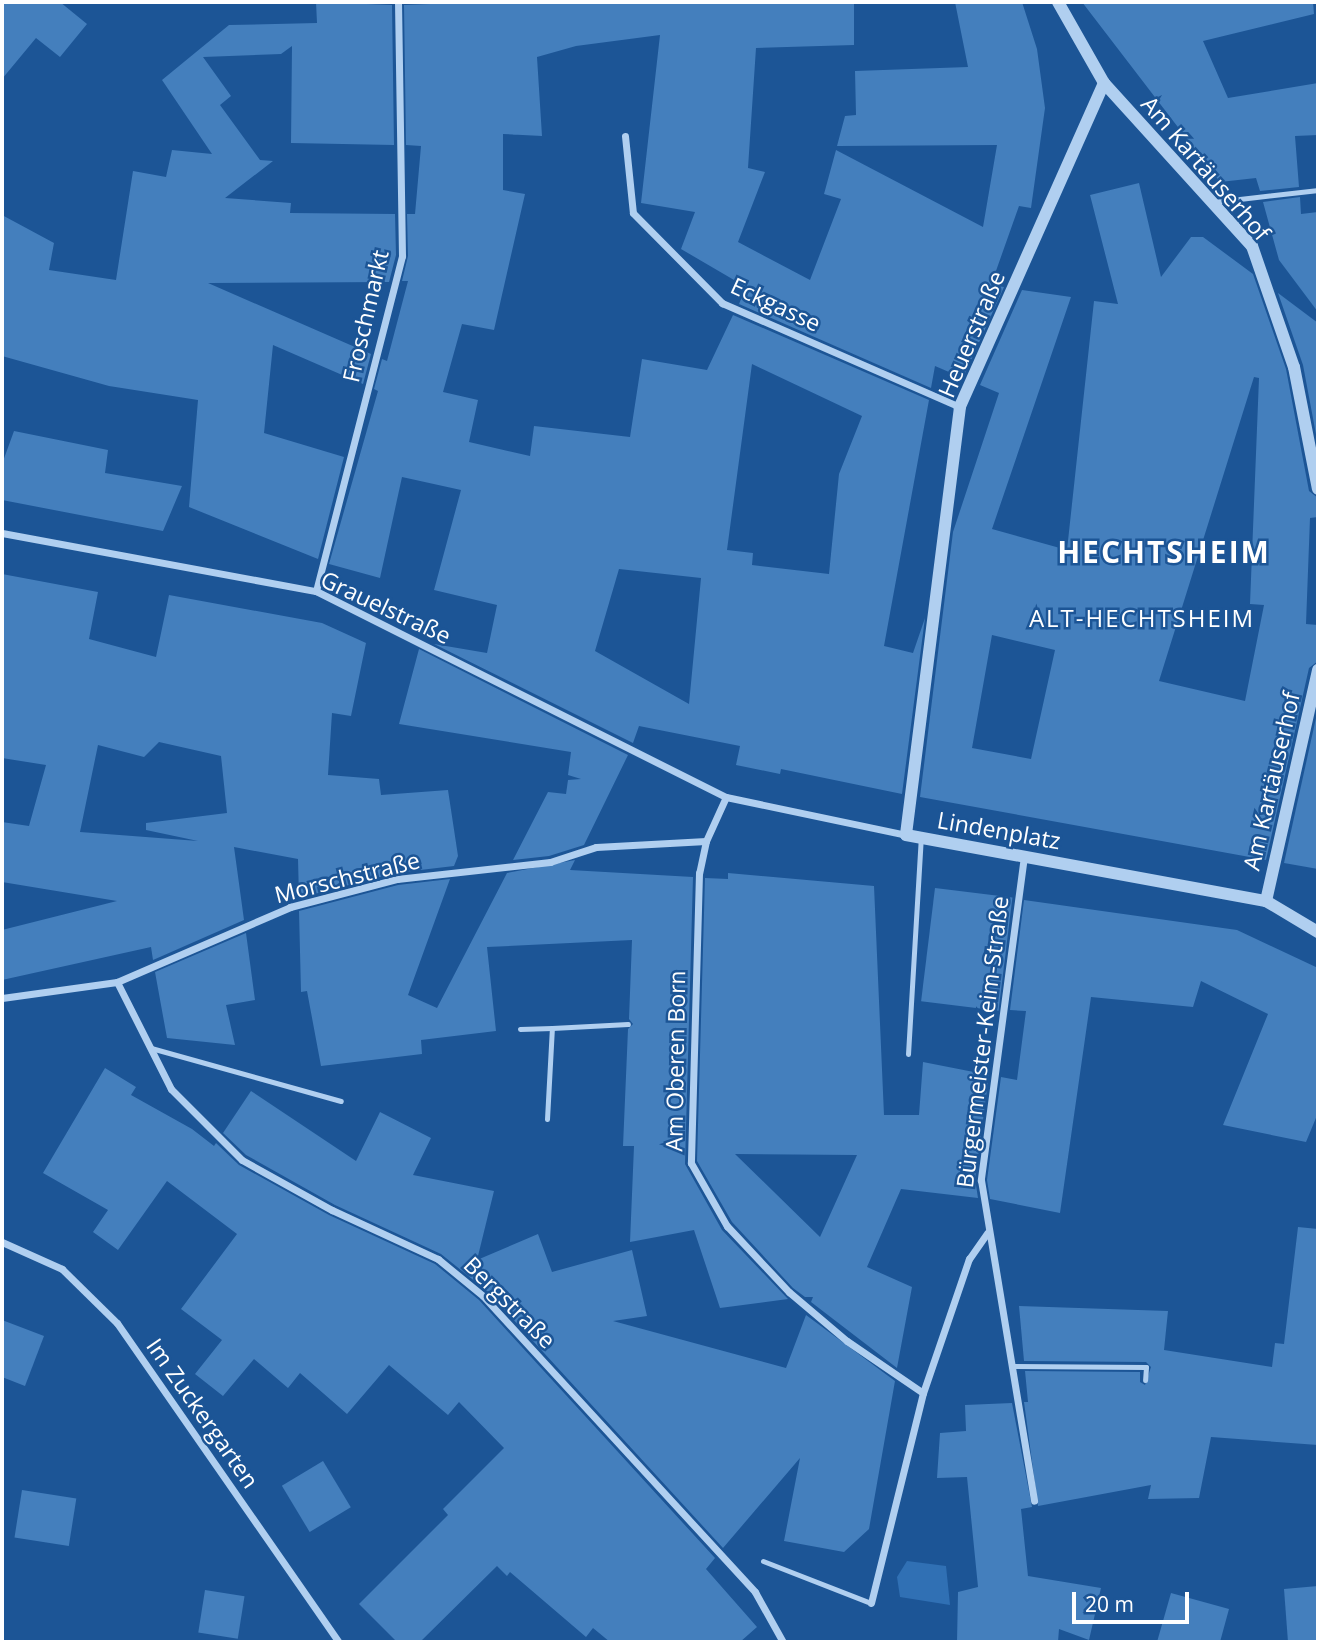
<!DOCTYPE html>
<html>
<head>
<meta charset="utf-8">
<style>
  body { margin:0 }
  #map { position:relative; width:1320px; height:1644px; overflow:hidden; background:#1c5596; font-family:"Open Sans",sans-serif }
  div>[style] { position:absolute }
  .green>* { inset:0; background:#3070b4 }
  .building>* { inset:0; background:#447fbd; transform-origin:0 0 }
  .service>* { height:5px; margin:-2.5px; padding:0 2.5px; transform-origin:2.5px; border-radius:2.5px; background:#b0cff0 }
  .minor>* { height:7px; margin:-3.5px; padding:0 3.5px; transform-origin:3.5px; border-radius:3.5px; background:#b0cff0 }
  .tertiary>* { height:12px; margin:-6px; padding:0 6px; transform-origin:6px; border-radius:6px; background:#b0cff0 }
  span { translate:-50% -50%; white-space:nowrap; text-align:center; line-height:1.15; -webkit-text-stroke:5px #1c5596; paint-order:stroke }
  .street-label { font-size:23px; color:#fff }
  .neighbourhood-label { font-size:24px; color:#fff; letter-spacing:2px }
  .district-label { font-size:30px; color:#fff; font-weight:700; letter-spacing:2px }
  .frame { position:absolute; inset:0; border:4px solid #fff; pointer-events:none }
  .scale { position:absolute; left:1072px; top:1592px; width:117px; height:32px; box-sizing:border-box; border:4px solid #fff; border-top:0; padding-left:9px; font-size:21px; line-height:24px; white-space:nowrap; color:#fff; -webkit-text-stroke:5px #1c5596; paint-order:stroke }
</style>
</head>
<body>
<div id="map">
  <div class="green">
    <div style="clip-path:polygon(907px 1561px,946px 1566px,950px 1605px,900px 1597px,897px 1577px)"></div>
  </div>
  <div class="building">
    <div style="clip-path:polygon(2px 2px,60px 2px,87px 24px,60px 57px,36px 38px,2px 79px)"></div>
    <div style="clip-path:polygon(316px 2px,392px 5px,394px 145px,291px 143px,292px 46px,281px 54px,203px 57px,231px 96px,220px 105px,260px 160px,273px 161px,225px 198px,291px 203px,290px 213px,395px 214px,396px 255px,389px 282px,208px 283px,371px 354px,363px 384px,273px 345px,264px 433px,344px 457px,318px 559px,189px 507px,198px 400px,109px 386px,2px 356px,2px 215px,54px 243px,49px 270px,116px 280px,133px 171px,166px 177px,172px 150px,212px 154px,162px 80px,229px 25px,317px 23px)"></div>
    <div style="clip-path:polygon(evenodd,483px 2px,854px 2px,854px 45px,756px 48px,748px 168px,765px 172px,738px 242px,810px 280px,841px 199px,824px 194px,836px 150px,983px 227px,997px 145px,837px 146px,845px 116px,856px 115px,855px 71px,968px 67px,955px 2px,1022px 2px,1037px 49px,1045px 108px,1031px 208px,1019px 206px,991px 285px,1004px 287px,963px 378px,935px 366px,931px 388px,739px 304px,746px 287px,681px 249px,695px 212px,641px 203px,660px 35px,576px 46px,537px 57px,542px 136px,503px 134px,503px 190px,525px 194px,494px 330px,462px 324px,443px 392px,478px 400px,469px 442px,530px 456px,534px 426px,630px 437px,642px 359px,707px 370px,733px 315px,929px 400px,884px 646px,913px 653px,925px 618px,902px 794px,781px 769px,780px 774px,736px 765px,740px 746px,639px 726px,633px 743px,434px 644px,487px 653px,497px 605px,434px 590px,461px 490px,402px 477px,380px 578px,329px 564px,378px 391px,374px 389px,382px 359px,387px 361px,408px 281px,402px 281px,408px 256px,407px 214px,415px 214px,421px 146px,406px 145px,404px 5px,483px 2px,752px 364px,862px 416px,839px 474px,829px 574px,752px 565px,753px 553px,727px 550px,752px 364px,483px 2px,619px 569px,701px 578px,689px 704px,595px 651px,619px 569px)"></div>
    <div style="clip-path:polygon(1082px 2px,1313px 2px,1314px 14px,1203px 41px,1228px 98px,1318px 83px,1318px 135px,1295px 136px,1299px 187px,1260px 191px,1256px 178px,1220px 182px)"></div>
    <div style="clip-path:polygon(evenodd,1139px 183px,1161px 277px,1191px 237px,1203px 237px,1253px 274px,1286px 369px,1309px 491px,1318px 498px,1318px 517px,1310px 518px,1306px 624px,1318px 625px,1318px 661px,1309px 668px,1266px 860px,920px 797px,953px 532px,999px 393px,980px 385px,1022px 290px,1071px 297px,992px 529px,1067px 550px,1094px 301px,1118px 304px,1090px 195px,1139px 183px,1254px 377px,1259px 378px,1250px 604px,1264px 605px,1245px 701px,1159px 681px,1254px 377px,1139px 183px,992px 635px,1055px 650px,1031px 759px,972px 748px,992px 635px)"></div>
    <div style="clip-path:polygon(1300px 197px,1301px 214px,1318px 212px,1318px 312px,1279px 260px,1263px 202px)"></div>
    <div style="clip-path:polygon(1278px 293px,1318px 323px,1318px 445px,1303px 365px)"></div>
    <div style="clip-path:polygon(14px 431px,108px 450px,105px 473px,182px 486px,163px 531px,2px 500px,2px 464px)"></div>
    <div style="clip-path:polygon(evenodd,2px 574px,98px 592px,89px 639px,156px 657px,169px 595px,322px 623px,366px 643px,351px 716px,332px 713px,328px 775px,379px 779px,381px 795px,448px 790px,458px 856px,454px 866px,395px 873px,299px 898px,298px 859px,234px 847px,244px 920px,153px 960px,151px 947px,2px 980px,2px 930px,117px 901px,2px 882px,2px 822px,29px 826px,46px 765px,2px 758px,2px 574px,159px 742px,221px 756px,227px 813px,146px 823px,146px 830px,198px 841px,80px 832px,98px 745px,144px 757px,159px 742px)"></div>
    <div style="clip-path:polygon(419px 649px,628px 755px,584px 845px,549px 856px,513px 860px,548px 792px,566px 794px,568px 780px,581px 779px,568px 775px,571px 752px,399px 724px)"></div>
    <div style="clip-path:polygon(1318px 709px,1318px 869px,1284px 863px)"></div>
    <div style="clip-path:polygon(575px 860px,570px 870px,693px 877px,685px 1164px,722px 1230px,788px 1299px,720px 1308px,694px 1230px,630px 1242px,634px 1146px,623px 1146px,628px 1029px,633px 1024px,629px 1019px,632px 940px,487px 947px,496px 1031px,421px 1040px,422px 1054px,321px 1066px,307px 991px,301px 992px,299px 911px,398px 885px,450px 879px,408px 995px,437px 1008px,507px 873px)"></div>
    <div style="clip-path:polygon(evenodd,728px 873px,874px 886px,884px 1115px,919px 1115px,923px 1062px,989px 1075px,975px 1179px,978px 1198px,901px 1189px,867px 1267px,912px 1287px,897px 1368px,811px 1302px,813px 1297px,805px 1297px,793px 1288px,732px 1222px,697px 1161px,705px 878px,728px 879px,728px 873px,735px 1154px,857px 1155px,820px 1237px,735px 1154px)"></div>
    <div style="left:935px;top:888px;width:78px;height:114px;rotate:7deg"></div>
    <div style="clip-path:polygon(1024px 900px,1237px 930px,1318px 968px,1318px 1113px,1306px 1142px,1223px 1125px,1268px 1014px,1201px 981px,1193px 1007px,1091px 997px,1060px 1213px,990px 1199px,987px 1180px,1001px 1077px,1017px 1080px,1026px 1011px,1010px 1010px)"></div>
    <div style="clip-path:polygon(246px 933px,255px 1000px,226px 1005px,235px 1045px,167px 1038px,155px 972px)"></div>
    <div style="clip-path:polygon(105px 1068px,136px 1087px,131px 1095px,192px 1129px,214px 1146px,216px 1143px,239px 1165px,329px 1215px,435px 1264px,479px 1300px,715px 1558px,706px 1569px,757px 1627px,740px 1642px,610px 1642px,593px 1628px,586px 1637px,510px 1572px,507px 1576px,497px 1566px,420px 1642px,397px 1642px,359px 1604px,448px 1515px,443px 1509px,504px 1448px,459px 1402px,448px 1415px,389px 1365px,347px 1414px,300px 1373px,288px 1388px,254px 1359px,223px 1396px,195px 1374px,222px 1340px,181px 1309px,237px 1234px,167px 1181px,118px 1250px,93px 1232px,108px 1210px,43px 1173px)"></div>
    <div style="clip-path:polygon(251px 1091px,356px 1161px,380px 1112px,431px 1138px,413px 1175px,494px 1191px,477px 1260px,538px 1234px,552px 1272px,632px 1250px,647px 1316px,613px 1321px,786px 1368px,806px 1315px,895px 1381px,869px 1529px,844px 1552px,784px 1541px,800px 1458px,723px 1548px,487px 1291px,441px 1254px,335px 1205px,246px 1155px,223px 1133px)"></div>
    <div style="clip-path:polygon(1298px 1227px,1318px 1229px,1318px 1445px,1211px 1437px,1199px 1498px,1148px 1499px,1151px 1485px,1038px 1506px,1024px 1402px,1028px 1402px,1025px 1371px,1140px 1372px,1140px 1382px,1145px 1385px,1151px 1367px,1146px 1362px,1024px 1361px,1019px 1306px,1168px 1311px,1164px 1350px,1272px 1367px,1275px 1343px,1284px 1344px)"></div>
    <div style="clip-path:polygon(2px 1320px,44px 1336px,25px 1386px,2px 1377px)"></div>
    <div style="clip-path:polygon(1012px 1403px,1032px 1507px,1021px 1509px,1028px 1576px,1101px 1588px,1089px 1640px,1059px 1629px,1058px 1642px,957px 1642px,958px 1592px,978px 1587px,967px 1477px,937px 1478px,940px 1433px,966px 1431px,965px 1405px)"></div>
    <div style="left:323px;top:1461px;width:54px;height:48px;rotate:59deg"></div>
    <div style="left:22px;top:1490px;width:55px;height:48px;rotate:9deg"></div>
    <div style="clip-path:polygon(1318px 1586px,1318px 1642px,1288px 1642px,1284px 1589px)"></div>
    <div style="left:205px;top:1590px;width:40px;height:43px;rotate:9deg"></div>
    <div style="clip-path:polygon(1171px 1593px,1229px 1609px,1220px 1642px,1157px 1642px)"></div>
  </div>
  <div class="service">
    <div style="left:1214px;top:202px;width:105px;rotate:-6.6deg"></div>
    <div style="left:520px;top:1029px;width:32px;rotate:-2deg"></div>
    <div style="left:151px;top:1048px;width:197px;rotate:15.6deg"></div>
    <div style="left:908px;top:1054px;width:216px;rotate:-86.6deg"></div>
    <div style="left:547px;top:1119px;width:91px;rotate:-86.9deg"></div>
    <div style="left:552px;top:1028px;width:76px;rotate:-3deg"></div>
    <div style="left:1015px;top:1366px;width:131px;rotate:0.4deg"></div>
    <div style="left:1146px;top:1367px;width:13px;rotate:94deg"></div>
    <div style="left:763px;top:1561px;width:116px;rotate:21.3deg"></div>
  </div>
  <div class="minor">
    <div style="left:625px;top:136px;width:77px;rotate:84.1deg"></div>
    <div style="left:633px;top:213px;width:127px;rotate:45.3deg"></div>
    <div style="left:722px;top:303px;width:260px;rotate:23.6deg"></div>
    <div style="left:2px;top:533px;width:319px;rotate:10.5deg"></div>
    <div style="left:316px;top:591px;width:459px;rotate:26.7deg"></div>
    <div style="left:726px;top:797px;width:184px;rotate:11.9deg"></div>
    <div style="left:316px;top:591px;width:346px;rotate:-75.6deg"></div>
    <div style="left:402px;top:256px;width:254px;rotate:-90.9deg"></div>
    <div style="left:706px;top:841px;width:33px;rotate:102deg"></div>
    <div style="left:699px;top:873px;width:290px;rotate:91.6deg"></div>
    <div style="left:691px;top:1163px;width:73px;rotate:60.3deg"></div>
    <div style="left:727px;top:1226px;width:91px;rotate:46.8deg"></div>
    <div style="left:789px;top:1292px;width:76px;rotate:40.2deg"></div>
    <div style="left:847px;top:1341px;width:92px;rotate:34.4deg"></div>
    <div style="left:1024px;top:856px;width:327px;rotate:97.6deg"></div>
    <div style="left:981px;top:1180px;width:325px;rotate:80.6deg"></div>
    <div style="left:117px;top:982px;width:120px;rotate:63.2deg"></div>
    <div style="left:171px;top:1089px;width:100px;rotate:45deg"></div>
    <div style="left:242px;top:1160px;width:103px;rotate:29.1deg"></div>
    <div style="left:332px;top:1210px;width:117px;rotate:24.8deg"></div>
    <div style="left:438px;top:1259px;width:58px;rotate:39.4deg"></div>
    <div style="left:483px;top:1296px;width:402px;rotate:47.4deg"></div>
    <div style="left:755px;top:1592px;width:57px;rotate:60.8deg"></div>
    <div style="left:2px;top:998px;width:116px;rotate:-7.9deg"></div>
    <div style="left:117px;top:982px;width:189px;rotate:-23.4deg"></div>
    <div style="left:290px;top:907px;width:111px;rotate:-14.7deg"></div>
    <div style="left:397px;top:879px;width:154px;rotate:-6.3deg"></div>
    <div style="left:550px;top:862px;width:48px;rotate:-18.1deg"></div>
    <div style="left:596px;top:847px;width:110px;rotate:-3.1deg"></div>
    <div style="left:706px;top:841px;width:48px;rotate:-65.6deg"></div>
    <div style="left:2px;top:1242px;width:66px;rotate:24.2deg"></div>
    <div style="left:62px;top:1269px;width:77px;rotate:44.5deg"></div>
    <div style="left:117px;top:1323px;width:389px;rotate:55.2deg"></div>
    <div style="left:871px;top:1603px;width:216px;rotate:-76.1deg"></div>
    <div style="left:923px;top:1393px;width:142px;rotate:-71.1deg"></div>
    <div style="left:969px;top:1259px;width:32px;rotate:-55deg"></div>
  </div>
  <div class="tertiary">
    <div style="left:1058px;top:2px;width:93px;rotate:60.4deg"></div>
    <div style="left:1104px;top:83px;width:220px;rotate:47.8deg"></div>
    <div style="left:1252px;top:246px;width:128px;rotate:70.9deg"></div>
    <div style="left:1294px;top:367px;width:124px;rotate:78.9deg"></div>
    <div style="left:1104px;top:83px;width:355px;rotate:114deg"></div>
    <div style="left:960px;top:407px;width:431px;rotate:97.2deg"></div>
    <div style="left:906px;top:835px;width:366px;rotate:10.4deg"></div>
    <div style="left:1266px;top:901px;width:61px;rotate:30.8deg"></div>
    <div style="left:1266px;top:901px;width:237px;rotate:-77.3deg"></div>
  </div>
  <div class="street-label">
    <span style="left:1206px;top:168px;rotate:49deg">Am Kartäuserhof</span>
    <span style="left:776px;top:304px;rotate:25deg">Eckgasse</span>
    <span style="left:365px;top:316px;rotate:-77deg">Froschmarkt</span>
    <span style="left:971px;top:334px;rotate:-67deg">Heuerstraße</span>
    <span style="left:386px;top:607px;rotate:25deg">Grauelstraße</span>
    <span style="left:1271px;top:781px;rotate:-77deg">Am Kartäuserhof</span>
    <span style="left:999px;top:830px;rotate:10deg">Lindenplatz</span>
    <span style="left:347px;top:877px;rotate:-14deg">Morschstraße</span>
    <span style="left:982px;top:1042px;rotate:-83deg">Bürgermeister-Keim-Straße</span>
    <span style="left:675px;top:1061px;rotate:-89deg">Am Oberen Born</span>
    <span style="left:510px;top:1302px;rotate:45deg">Bergstraße</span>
    <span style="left:203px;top:1413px;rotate:55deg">Im Zuckergarten</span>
  </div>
  <div class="neighbourhood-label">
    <span style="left:1142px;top:618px">ALT-HECHTSHEIM</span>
  </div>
  <div class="district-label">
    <span style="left:1164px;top:552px">HECHTSHEIM</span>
  </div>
  <div class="frame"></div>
  <div class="scale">20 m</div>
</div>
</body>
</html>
